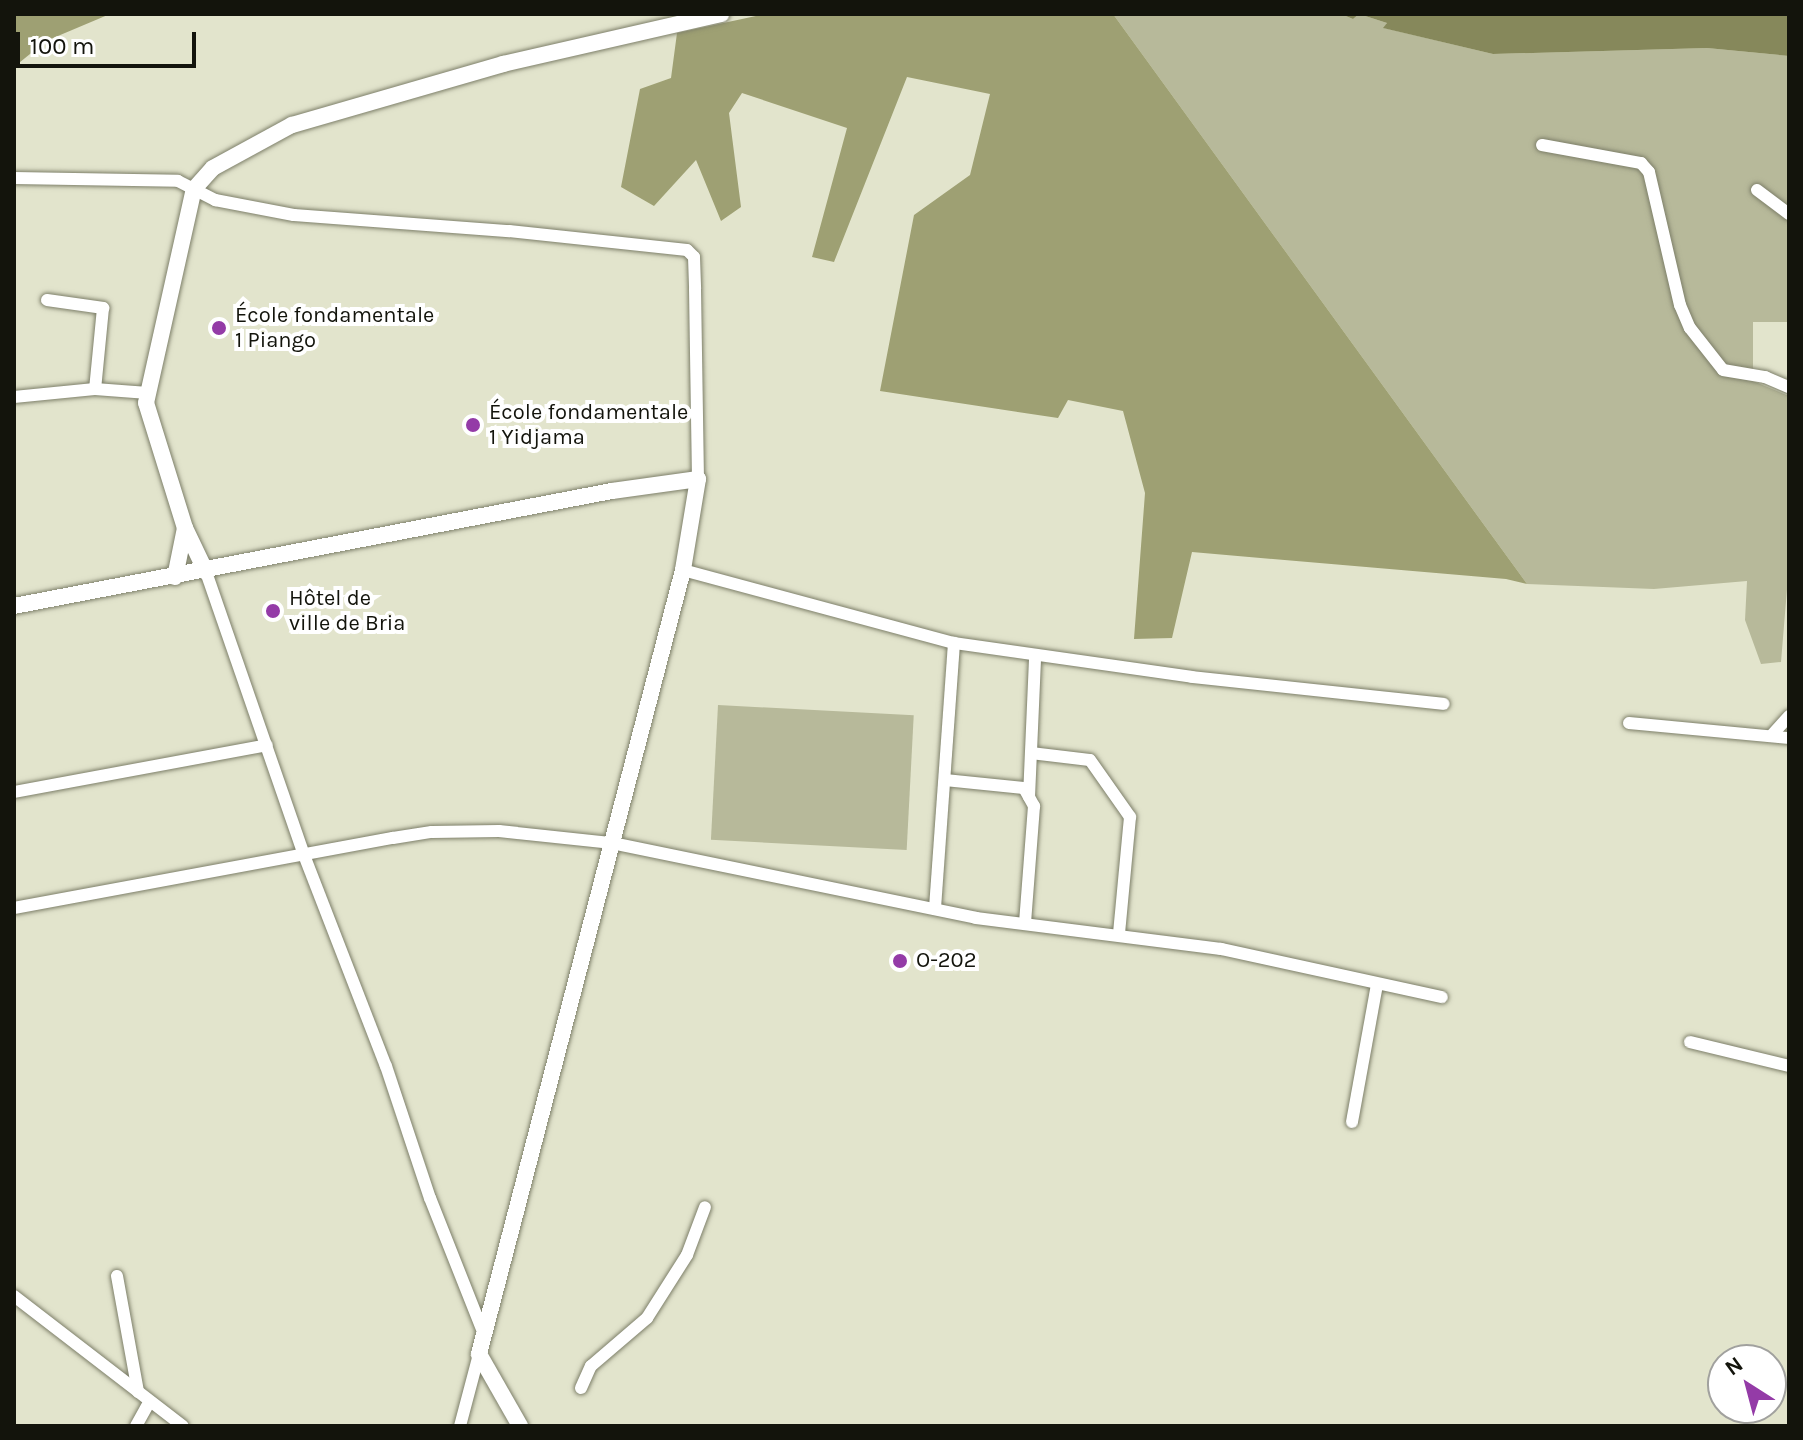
<!DOCTYPE html>
<html>
<head>
<meta charset="utf-8">
<style>
  body { margin:0 }
  #map { position:relative; width:1803px; height:1440px; overflow:hidden; background:#e2e4cc; font-family:Karla,sans-serif }
  div>[style] { position:absolute }
  .green>* { inset:0; background:#b7b99a; transform-origin:0 0 }
  .forest>* { inset:0; background:#9ea073 }
  .water>* { inset:0; background:#86885b }
  .roads { filter:drop-shadow(0 0 2px #7d7f69) drop-shadow(0 0 2px #7d7f69) }
  .minor>* { height:12px; margin:-6px; padding:0 6px; transform-origin:6px; border-radius:6px; background:#fff }
  .major>* { height:16px; margin:-8px; padding:0 8px; transform-origin:8px; border-radius:8px; background:#fff }
  .dots>* { width:22px; height:22px; translate:-50% -50%; box-sizing:border-box; border:4px solid #fff; border-radius:50% }
  span { translate:-50% -50%; white-space:nowrap; text-align:center; line-height:1.15; -webkit-text-stroke:8px #fff; paint-order:stroke }
  .poi-label { font-size:22px; color:#13140c }
  .left { translate:0 -50%; text-align:left }
  .frame { position:absolute; inset:0; border:16px solid #13140c; pointer-events:none }
  .north { position:absolute; left:1707px; top:1344px; width:80px; height:80px; box-sizing:border-box; background:#fff; border:2px solid #a1a19e; border-radius:50%; rotate:324deg; font-size:22px; font-weight:700; line-height:32px; text-align:center; color:#13140c }
  .north::after { content:''; display:block; margin:auto; width:28px; height:36px; background:#943ba7; clip-path:polygon(50% 0,100% 100%,50% 72%,0 100%) }
  .scale { position:absolute; left:16px; top:32px; width:180px; height:36px; box-sizing:border-box; border:4px solid #13140c; border-top:0; padding-left:10px; font-size:24px; line-height:28px; white-space:nowrap; color:#13140c; -webkit-text-stroke:6px #fff; paint-order:stroke }
</style>
</head>
<body>
<div id="map">
  <div class="green">
    <div style="clip-path:polygon(1113px 14px,1341px 14px,1353px 19px,1359px 14px,1387px 23px,1384px 28px,1493px 54px,1707px 48px,1789px 56px,1789px 322px,1753px 322px,1753px 381px,1789px 396px,1789px 565px,1781px 662px,1761px 664px,1745px 620px,1747px 581px,1654px 589px,1527px 584px)"></div>
    <div style="left:718px;top:705px;width:196px;height:135px;rotate:3deg"></div>
  </div>
  <div class="forest">
    <div style="clip-path:polygon(14px 14px,110px 14px,46px 41px,14px 67px)"></div>
    <div style="clip-path:polygon(765px 14px,1113px 14px,1527px 584px,1506px 579px,1192px 552px,1172px 638px,1134px 639px,1145px 493px,1123px 411px,1068px 400px,1058px 418px,880px 391px,914px 215px,970px 175px,990px 94px,907px 77px,834px 262px,812px 257px,847px 128px,742px 93px,729px 113px,741px 207px,721px 221px,696px 160px,654px 206px,621px 187px,640px 89px,671px 78px,677px 33px)"></div>
  </div>
  <div class="water">
    <div style="clip-path:polygon(1341px 14px,1789px 14px,1789px 56px,1707px 48px,1493px 54px,1383px 28px,1387px 23px,1359px 14px,1353px 19px)"></div>
  </div>
  <div class="roads">
    <div class="minor">
      <div style="left:1542px;top:145px;width:101px;rotate:10.3deg"></div>
      <div style="left:1641px;top:163px;width:12px;rotate:48deg"></div>
      <div style="left:1649px;top:172px;width:137px;rotate:76.9deg"></div>
      <div style="left:1680px;top:305px;width:25px;rotate:67deg"></div>
      <div style="left:1690px;top:328px;width:53px;rotate:51.8deg"></div>
      <div style="left:1723px;top:370px;width:43px;rotate:9.5deg"></div>
      <div style="left:1765px;top:377px;width:26px;rotate:23deg"></div>
      <div style="left:14px;top:178px;width:164px;rotate:1deg"></div>
      <div style="left:178px;top:181px;width:42px;rotate:27.2deg"></div>
      <div style="left:215px;top:200px;width:80px;rotate:10.8deg"></div>
      <div style="left:294px;top:215px;width:216px;rotate:4.3deg"></div>
      <div style="left:509px;top:231px;width:179px;rotate:6.1deg"></div>
      <div style="left:687px;top:250px;width:10px;rotate:45deg"></div>
      <div style="left:694px;top:257px;width:32px;rotate:88deg"></div>
      <div style="left:695px;top:289px;width:190px;rotate:89.1deg"></div>
      <div style="left:1757px;top:190px;width:40px;rotate:37deg"></div>
      <div style="left:47px;top:300px;width:57px;rotate:8.1deg"></div>
      <div style="left:103px;top:308px;width:81px;rotate:95.6deg"></div>
      <div style="left:14px;top:397px;width:81px;rotate:-5.6deg"></div>
      <div style="left:95px;top:389px;width:53px;rotate:4.3deg"></div>
      <div style="left:683px;top:570px;width:281px;rotate:15.1deg"></div>
      <div style="left:954px;top:643px;width:240px;rotate:8.1deg"></div>
      <div style="left:1192px;top:677px;width:253px;rotate:6.1deg"></div>
      <div style="left:206px;top:572px;width:299px;rotate:70.9deg"></div>
      <div style="left:304px;top:855px;width:226px;rotate:68.8deg"></div>
      <div style="left:386px;top:1066px;width:139px;rotate:71.6deg"></div>
      <div style="left:430px;top:1198px;width:144px;rotate:68.4deg"></div>
      <div style="left:1629px;top:723px;width:161px;rotate:5.4deg"></div>
      <div style="left:1771px;top:736px;width:27px;rotate:-48deg"></div>
      <div style="left:1031px;top:753px;width:59px;rotate:6.8deg"></div>
      <div style="left:1090px;top:760px;width:70px;rotate:54.9deg"></div>
      <div style="left:1130px;top:817px;width:118px;rotate:95.4deg"></div>
      <div style="left:945px;top:780px;width:79px;rotate:5.8deg"></div>
      <div style="left:1024px;top:788px;width:21px;rotate:61deg"></div>
      <div style="left:1034px;top:806px;width:117px;rotate:94.4deg"></div>
      <div style="left:14px;top:792px;width:257px;rotate:-10.5deg"></div>
      <div style="left:1029px;top:797px;width:140px;rotate:-87.5deg"></div>
      <div style="left:14px;top:908px;width:385px;rotate:-10.5deg"></div>
      <div style="left:393px;top:838px;width:39px;rotate:-9deg"></div>
      <div style="left:432px;top:832px;width:67px;rotate:-0.9deg"></div>
      <div style="left:499px;top:831px;width:114px;rotate:6.1deg"></div>
      <div style="left:612px;top:843px;width:372px;rotate:11.6deg"></div>
      <div style="left:976px;top:918px;width:247px;rotate:7.2deg"></div>
      <div style="left:1221px;top:949px;width:226px;rotate:12.3deg"></div>
      <div style="left:935px;top:908px;width:266px;rotate:-85.9deg"></div>
      <div style="left:1690px;top:1042px;width:102px;rotate:13.6deg"></div>
      <div style="left:1352px;top:1122px;width:140px;rotate:-79.7deg"></div>
      <div style="left:117px;top:1276px;width:118px;rotate:79.7deg"></div>
      <div style="left:14px;top:1296px;width:213px;rotate:37.6deg"></div>
      <div style="left:581px;top:1388px;width:24px;rotate:-66deg"></div>
      <div style="left:591px;top:1366px;width:74px;rotate:-40.6deg"></div>
      <div style="left:647px;top:1318px;width:75px;rotate:-57.6deg"></div>
      <div style="left:687px;top:1255px;width:51px;rotate:-69.4deg"></div>
      <div style="left:136px;top:1426px;width:26px;rotate:-61deg"></div>
      <div style="left:460px;top:1426px;width:74px;rotate:-75.2deg"></div>
    </div>
    <div class="major">
      <div style="left:206px;top:572px;width:49px;rotate:-115.5deg"></div>
      <div style="left:185px;top:528px;width:131px;rotate:-107.3deg"></div>
      <div style="left:146px;top:403px;width:219px;rotate:-77.4deg"></div>
      <div style="left:194px;top:189px;width:28px;rotate:-48deg"></div>
      <div style="left:213px;top:168px;width:90px;rotate:-28.6deg"></div>
      <div style="left:292px;top:125px;width:220px;rotate:-16.1deg"></div>
      <div style="left:503px;top:64px;width:224px;rotate:-12.9deg"></div>
      <div style="left:175px;top:577px;width:50px;rotate:-78.5deg"></div>
      <div style="left:14px;top:606px;width:609px;rotate:-10.89deg"></div>
      <div style="left:612px;top:491px;width:87px;rotate:-7.9deg"></div>
      <div style="left:698px;top:479px;width:92px;rotate:99.4deg"></div>
      <div style="left:683px;top:570px;width:810px;rotate:104.59deg"></div>
      <div style="left:479px;top:1354px;width:83px;rotate:60.3deg"></div>
    </div>
  </div>
  <div class="dots">
    <div style="left:219px;top:328px;background:#943ba7"></div>
    <div style="left:473px;top:425px;background:#943ba7"></div>
    <div style="left:273px;top:611px;background:#943ba7"></div>
    <div style="left:900px;top:961px;background:#943ba7"></div>
  </div>
  <div class="poi-label">
    <span class="left" style="left:235px;top:328px">École fondamentale<br>1 Piango</span>
    <span class="left" style="left:489px;top:425px">École fondamentale<br>1 Yidjama</span>
    <span class="left" style="left:289px;top:611px">Hôtel de<br>ville de Bria</span>
    <span class="left" style="left:916px;top:961px">O-202</span>
  </div>
  <div class="frame"></div>
  <div class="north">N</div>
  <div class="scale">100 m</div>
</div>
</body>
</html>
